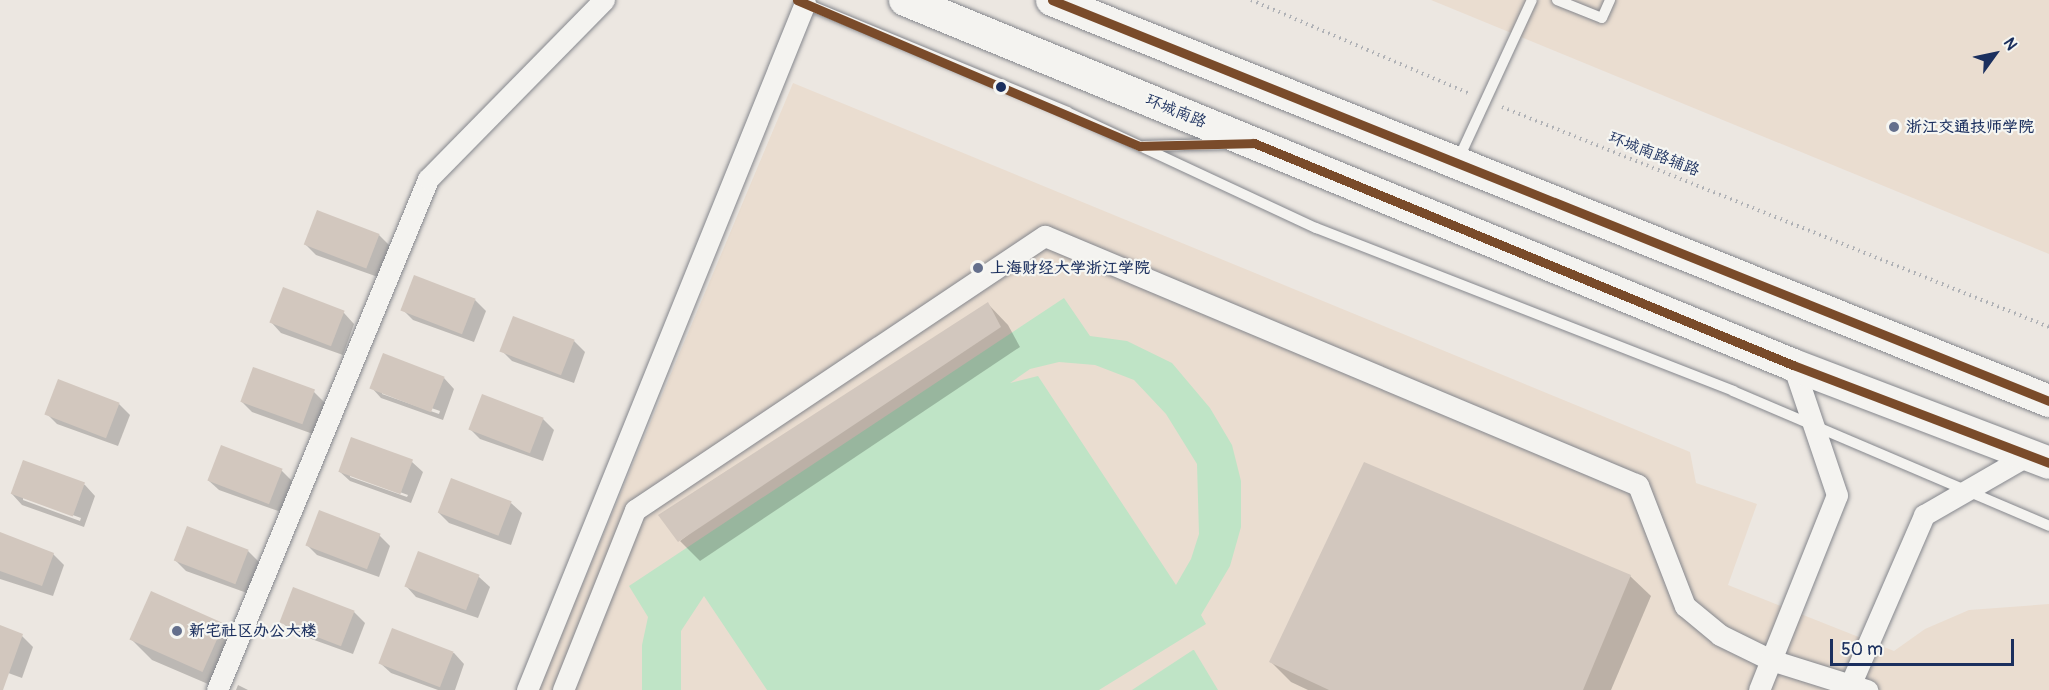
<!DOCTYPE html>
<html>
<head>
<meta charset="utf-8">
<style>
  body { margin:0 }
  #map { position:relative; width:2049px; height:690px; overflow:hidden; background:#ece7e1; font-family:Pangolin,"LXGW WenKai TC",sans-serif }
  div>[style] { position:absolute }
  .built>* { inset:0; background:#eaddd0 }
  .green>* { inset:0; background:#bfe4c6 }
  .shadow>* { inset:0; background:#0003 }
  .building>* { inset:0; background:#d2c7be; transform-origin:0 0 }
  .path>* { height:4px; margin-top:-2px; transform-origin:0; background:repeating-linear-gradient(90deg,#b0b2b6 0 1.5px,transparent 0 6px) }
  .roads { filter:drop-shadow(0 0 2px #85878d) drop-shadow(0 0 2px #85878d) }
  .service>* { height:10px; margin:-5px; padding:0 5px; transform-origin:5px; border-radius:5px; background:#f4f3f0 }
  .minor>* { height:21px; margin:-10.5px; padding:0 10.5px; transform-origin:10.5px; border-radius:10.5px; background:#f4f3f0 }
  .primary>* { height:32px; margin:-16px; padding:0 16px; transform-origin:16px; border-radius:16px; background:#f4f3f0 }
  .bus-1>* { height:9px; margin:-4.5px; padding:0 4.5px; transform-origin:4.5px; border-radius:4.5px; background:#7a4b2a }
  .dots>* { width:16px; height:16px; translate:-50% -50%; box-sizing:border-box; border:3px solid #f6f6f2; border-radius:50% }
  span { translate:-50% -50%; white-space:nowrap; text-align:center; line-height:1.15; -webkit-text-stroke:4.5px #f6f6f2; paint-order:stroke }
  .street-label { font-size:16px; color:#1b2f5e }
  .poi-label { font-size:16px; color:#1b2f5e; font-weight:700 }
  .left { translate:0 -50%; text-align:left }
  .north { position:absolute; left:1965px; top:24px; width:60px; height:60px; -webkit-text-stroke:4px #f6f6f2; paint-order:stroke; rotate:57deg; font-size:16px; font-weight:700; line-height:24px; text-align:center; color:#1b2f5e }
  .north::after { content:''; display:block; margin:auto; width:21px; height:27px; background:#1b2f5e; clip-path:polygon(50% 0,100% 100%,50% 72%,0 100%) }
  .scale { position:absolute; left:1830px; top:639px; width:184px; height:27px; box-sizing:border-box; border:3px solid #1b2f5e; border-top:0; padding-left:8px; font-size:18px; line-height:21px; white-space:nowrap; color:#1b2f5e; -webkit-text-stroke:4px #f6f6f2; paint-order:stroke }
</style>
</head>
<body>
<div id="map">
  <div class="built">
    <div style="clip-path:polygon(1431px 0,2049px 0,2049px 254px)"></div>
    <div style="clip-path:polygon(793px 83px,1690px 452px,1696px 483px,1757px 504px,1728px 585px,1894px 651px,1925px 629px,1969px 610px,2049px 604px,2049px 690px,538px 690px)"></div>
  </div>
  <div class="green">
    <div style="clip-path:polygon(evenodd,1064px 298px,1090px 336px,1127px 341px,1172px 363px,1210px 408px,1232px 445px,1241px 481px,1241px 527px,1230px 566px,1201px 615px,1206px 624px,1099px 690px,767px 690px,704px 596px,681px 631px,681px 690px,642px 690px,642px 645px,648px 617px,629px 586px,1064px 298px,1059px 362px,1095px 365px,1134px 380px,1166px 414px,1197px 464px,1199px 534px,1191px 559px,1176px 585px,1038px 376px,1010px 383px,1030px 369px,1059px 362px)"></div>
    <div style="clip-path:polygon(1194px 650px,1218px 690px,1132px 690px,1193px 650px)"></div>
  </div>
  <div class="shadow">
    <div style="clip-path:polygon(379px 235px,390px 246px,378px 277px,316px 255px,305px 244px)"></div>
    <div style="clip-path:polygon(284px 289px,344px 313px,354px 324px,343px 355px,281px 333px,271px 322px)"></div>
    <div style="clip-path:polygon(475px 300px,486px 311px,474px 342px,413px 320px,402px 309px)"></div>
    <div style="clip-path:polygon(988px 304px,1008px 325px,1020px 347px,700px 561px,680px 541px)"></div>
    <div style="clip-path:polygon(574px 341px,585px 352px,574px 383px,512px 361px,501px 350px)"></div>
    <div style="clip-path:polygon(evenodd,384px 355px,444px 378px,454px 389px,443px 420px,381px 398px,371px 387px,384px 355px,382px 391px,440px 411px,439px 414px,382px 394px,382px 391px)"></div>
    <div style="clip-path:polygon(314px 392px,325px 403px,313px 434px,252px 412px,241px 401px)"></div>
    <div style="clip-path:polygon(119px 404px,130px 415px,118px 446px,57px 424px,46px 413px)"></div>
    <div style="clip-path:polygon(543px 419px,554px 430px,543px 461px,480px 439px,470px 429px)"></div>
    <div style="clip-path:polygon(evenodd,24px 462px,85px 485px,95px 496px,84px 527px,22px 505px,12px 494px,24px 462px,23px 497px,81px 518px,80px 521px,23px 500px,23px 497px)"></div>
    <div style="clip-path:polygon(evenodd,412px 462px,423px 472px,411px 503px,350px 481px,339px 471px,412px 462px,350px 474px,408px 495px,407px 497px,350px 477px,350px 474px)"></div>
    <div style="clip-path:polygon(281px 470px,292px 481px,281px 512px,219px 490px,208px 480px)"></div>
    <div style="clip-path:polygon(511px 503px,522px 513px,511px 545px,449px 523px,438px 512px)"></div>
    <div style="clip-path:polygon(0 533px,53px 554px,64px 565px,53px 596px,0 579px)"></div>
    <div style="clip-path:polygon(379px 535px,390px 546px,379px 577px,317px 555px,306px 544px)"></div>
    <div style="clip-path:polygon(248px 551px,259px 562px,247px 593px,186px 571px,175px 560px)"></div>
    <div style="clip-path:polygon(1630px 576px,1651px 596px,1611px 690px,1308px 690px,1291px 682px,1271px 662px)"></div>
    <div style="clip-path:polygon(479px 577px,490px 587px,478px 618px,416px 597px,406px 586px)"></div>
    <div style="clip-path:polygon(152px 593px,224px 625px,244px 645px,222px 690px,152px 660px,131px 639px)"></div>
    <div style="clip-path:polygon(354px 612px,365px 623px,353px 654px,292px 632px,281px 621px)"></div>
    <div style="clip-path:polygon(0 627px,22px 636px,33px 647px,22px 678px,0 670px)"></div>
    <div style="clip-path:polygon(454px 653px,464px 664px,455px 690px,438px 690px,391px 673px,380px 663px)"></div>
    <div style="clip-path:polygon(238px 685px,248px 690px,236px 690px)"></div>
  </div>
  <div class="building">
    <div style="left:317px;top:210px;width:67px;height:37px;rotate:21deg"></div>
    <div style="left:414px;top:275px;width:66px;height:38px;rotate:21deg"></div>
    <div style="left:283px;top:287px;width:66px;height:38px;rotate:21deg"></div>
    <div style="clip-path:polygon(988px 302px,1001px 327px,678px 542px,658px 515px)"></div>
    <div style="left:513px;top:316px;width:66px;height:38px;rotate:21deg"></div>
    <div style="left:383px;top:353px;width:66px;height:38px;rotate:21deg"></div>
    <div style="left:253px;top:367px;width:66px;height:37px;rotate:20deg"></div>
    <div style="left:58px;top:379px;width:66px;height:38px;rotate:21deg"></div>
    <div style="left:482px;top:394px;width:66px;height:38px;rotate:21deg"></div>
    <div style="left:351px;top:437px;width:66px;height:37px;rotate:20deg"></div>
    <div style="left:221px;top:445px;width:66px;height:38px;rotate:21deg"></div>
    <div style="left:23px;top:460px;width:66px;height:36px;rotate:20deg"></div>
    <div style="clip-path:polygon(1364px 462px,1631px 575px,1583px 690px,1329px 690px,1269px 662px)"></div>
    <div style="left:451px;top:478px;width:65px;height:37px;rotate:21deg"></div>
    <div style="left:319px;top:510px;width:66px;height:38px;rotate:21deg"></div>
    <div style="left:187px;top:526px;width:66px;height:37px;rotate:21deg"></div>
    <div style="clip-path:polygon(0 532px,54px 553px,42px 586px,0 571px)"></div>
    <div style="left:418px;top:551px;width:66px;height:38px;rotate:21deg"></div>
    <div style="left:293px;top:587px;width:66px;height:38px;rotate:21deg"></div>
    <div style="left:151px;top:591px;width:80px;height:53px;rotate:24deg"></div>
    <div style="clip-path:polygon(0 625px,23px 634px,3px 690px,0 690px)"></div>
    <div style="left:392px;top:628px;width:66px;height:38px;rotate:21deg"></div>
  </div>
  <div class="path">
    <div style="left:1251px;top:0;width:238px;rotate:23.2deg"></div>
    <div style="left:1502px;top:107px;width:590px;rotate:21.91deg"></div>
  </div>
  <div class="roads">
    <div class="service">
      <div style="left:1557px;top:0;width:48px;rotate:21.8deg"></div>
      <div style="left:1602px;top:18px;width:20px;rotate:-66deg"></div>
      <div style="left:802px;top:2px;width:287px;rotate:22.5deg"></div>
      <div style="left:1067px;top:112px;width:275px;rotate:25deg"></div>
      <div style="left:1316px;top:228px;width:448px;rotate:21.3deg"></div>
      <div style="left:1733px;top:391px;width:344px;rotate:23.1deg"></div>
      <div style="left:1144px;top:146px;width:83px;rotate:-1.4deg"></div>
      <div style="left:1458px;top:160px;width:176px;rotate:-65.2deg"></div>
    </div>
    <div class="minor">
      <div style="left:217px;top:690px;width:553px;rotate:-67.56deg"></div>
      <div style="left:428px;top:179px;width:251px;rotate:-45.5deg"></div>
      <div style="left:527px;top:690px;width:741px;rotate:-67.97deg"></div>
      <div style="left:563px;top:690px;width:194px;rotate:-68.2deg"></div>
      <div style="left:635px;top:510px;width:493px;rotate:-33.8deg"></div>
      <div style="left:1045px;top:236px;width:643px;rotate:22.78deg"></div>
      <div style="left:1638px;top:485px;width:130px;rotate:68.8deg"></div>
      <div style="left:1685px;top:606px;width:45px;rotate:39.6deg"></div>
      <div style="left:1720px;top:635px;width:57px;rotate:26.1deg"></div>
      <div style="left:1771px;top:660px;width:101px;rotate:17.4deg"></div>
      <div style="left:1759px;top:690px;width:210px;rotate:-68.2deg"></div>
      <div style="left:1837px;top:495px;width:137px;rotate:-108.7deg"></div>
      <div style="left:1848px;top:690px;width:191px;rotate:-66.5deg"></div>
      <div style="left:1924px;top:515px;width:122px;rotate:-29.9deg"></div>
    </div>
    <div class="primary">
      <div style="left:905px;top:0;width:960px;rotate:22.34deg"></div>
      <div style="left:1793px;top:365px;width:274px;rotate:20.9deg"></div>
      <div style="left:1052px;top:0;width:1075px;rotate:21.91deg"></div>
    </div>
  </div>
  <div class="bus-1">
    <div style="left:797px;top:0;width:373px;rotate:23.1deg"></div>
    <div style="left:1140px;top:146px;width:114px;rotate:-1.5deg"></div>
    <div style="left:1254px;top:143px;width:583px;rotate:22.39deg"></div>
    <div style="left:1793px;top:365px;width:274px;rotate:20.9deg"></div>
    <div style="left:1052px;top:0;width:1075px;rotate:21.91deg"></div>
  </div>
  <div class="dots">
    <div style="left:1001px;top:87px;background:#1b2f5e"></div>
    <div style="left:1894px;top:127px;background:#646f8c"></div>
    <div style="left:978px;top:268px;background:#646f8c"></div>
    <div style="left:177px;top:631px;background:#646f8c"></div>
  </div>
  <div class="street-label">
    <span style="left:1176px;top:111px;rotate:22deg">环城南路</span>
    <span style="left:1654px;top:154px;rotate:21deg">环城南路辅路</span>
  </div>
  <div class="poi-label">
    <span class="left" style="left:1906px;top:127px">浙江交通技师学院</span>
    <span class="left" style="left:990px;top:268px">上海财经大学浙江学院</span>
    <span class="left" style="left:189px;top:631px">新宅社区办公大楼</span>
  </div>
  <div class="north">N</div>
  <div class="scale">50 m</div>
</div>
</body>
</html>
